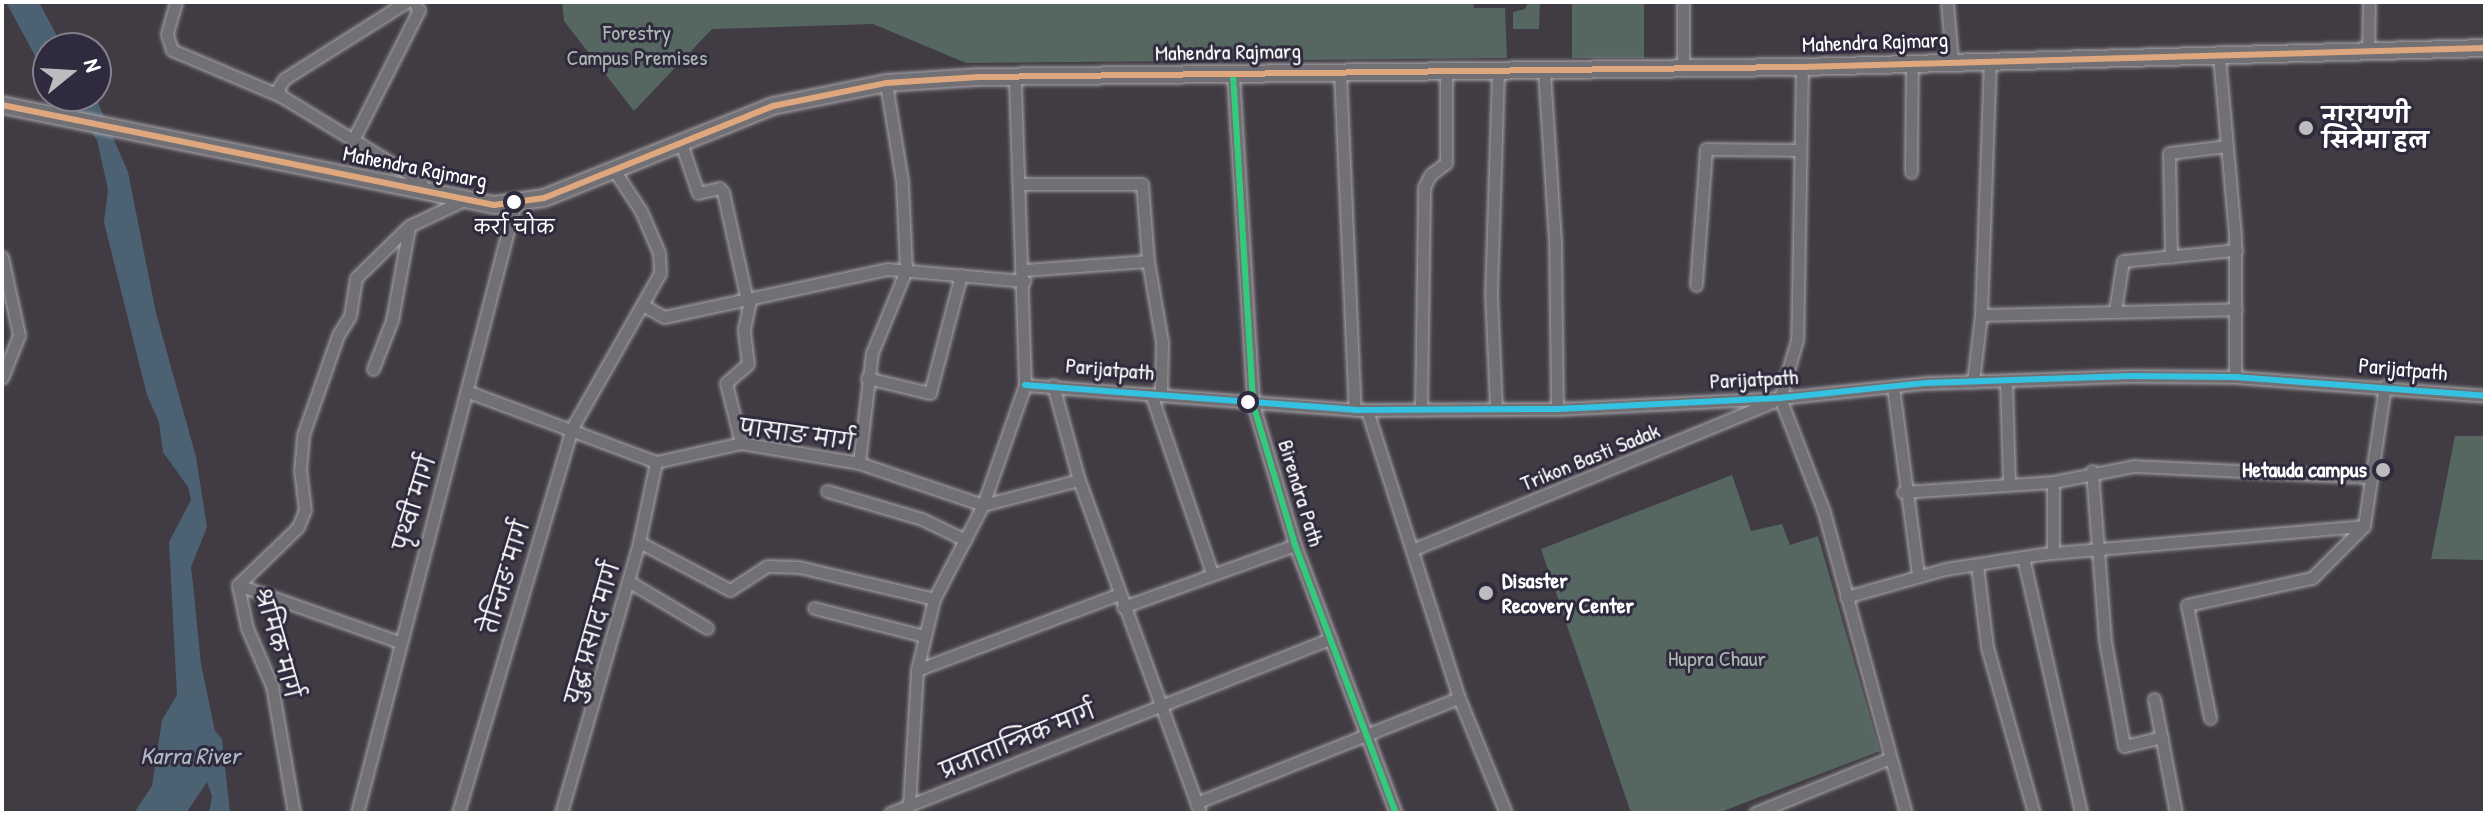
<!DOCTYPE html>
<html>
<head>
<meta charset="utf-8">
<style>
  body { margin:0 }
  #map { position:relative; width:2487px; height:815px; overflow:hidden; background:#413c44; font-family:"Patrick Hand","Playpen Sans Deva",sans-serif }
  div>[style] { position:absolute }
  .green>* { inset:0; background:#566661; transform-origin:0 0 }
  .water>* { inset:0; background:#4c6272 }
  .roads { filter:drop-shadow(0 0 2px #aaa7ab) drop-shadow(0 0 2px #aaa7ab) }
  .minor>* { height:11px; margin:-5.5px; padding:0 5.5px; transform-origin:5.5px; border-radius:5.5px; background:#717074 }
  .highway>* { height:16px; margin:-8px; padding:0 8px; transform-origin:8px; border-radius:8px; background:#717074 }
  .bus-1>* { height:6px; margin:-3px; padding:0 3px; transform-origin:3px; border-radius:3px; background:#33ca7d }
  .bus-2>* { height:6px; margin:-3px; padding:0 3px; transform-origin:3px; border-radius:3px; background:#dfa77e }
  .bus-3>* { height:6px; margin:-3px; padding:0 3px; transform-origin:3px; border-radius:3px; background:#33c2e2 }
  .dots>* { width:22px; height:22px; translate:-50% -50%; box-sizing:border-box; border:4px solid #2f2a3d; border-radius:50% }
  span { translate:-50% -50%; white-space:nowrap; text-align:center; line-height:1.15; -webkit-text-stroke:6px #2f2a3d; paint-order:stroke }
  .bus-label { font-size:20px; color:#fff }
  .park-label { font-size:22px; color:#acb6b2 }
  .street-label { font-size:22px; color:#fff }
  .poi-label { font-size:22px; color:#fff; font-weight:700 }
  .left { translate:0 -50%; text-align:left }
  .right { translate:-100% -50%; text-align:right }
  .water-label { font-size:24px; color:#afbac2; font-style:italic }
  .frame { position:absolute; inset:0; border:4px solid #fff; pointer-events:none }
  .north { position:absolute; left:32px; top:32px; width:80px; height:80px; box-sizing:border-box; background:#2f2a3d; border:2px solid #827f8b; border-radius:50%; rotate:72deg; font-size:22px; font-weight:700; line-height:32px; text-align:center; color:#fff }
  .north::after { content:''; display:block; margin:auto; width:28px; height:36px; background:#bcbbbe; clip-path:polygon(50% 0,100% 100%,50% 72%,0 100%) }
</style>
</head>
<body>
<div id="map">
  <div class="green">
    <div style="clip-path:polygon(562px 2px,1473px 2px,1474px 8px,1505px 8px,1507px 58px,966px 63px,873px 24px,712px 29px,634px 111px,564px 21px)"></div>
    <div style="clip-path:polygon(1528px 2px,1540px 2px,1539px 29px,1513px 29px,1513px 12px,1525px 9px)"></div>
    <div style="left:1572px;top:2px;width:72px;height:56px"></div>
    <div style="clip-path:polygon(2455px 436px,2485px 436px,2485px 560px,2431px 559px)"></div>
    <div style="clip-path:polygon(1732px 475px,1751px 531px,1782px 524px,1790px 545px,1818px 536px,1880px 751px,1718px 813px,1631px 813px,1541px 549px)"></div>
  </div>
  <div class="water">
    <div style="clip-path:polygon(6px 2px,39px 2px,59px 40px,63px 48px,48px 48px,48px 80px)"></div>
    <div style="clip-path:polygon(66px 96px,95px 96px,128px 172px,156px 313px,196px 457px,207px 527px,191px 567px,193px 584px,201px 664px,215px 731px,222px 739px,230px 813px,209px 813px,212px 796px,207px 782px,186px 813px,134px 813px,152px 786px,162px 720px,177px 695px,169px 542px,191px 500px,188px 487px,163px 452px,159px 422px,147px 395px,104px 222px,108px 189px,97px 140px)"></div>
  </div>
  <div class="roads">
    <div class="minor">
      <div style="left:176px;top:2px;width:33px;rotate:106deg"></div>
      <div style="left:167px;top:34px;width:17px;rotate:73deg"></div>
      <div style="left:172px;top:50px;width:118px;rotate:22.9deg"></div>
      <div style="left:406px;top:2px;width:144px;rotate:147.7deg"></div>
      <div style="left:284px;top:79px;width:12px;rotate:121deg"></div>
      <div style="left:278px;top:89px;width:8px;rotate:67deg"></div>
      <div style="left:281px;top:96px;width:164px;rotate:31.3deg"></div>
      <div style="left:421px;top:181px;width:10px;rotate:79deg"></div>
      <div style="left:1683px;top:2px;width:65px;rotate:90deg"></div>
      <div style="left:1947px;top:2px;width:58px;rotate:85.1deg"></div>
      <div style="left:2368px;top:53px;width:51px;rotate:-88.9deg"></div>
      <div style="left:2219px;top:56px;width:182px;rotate:84.9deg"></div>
      <div style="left:2235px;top:237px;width:140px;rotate:90deg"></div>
      <div style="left:1802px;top:67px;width:273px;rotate:91deg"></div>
      <div style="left:1797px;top:340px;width:60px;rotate:106.3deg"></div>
      <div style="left:1780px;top:398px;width:122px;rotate:68.9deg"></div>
      <div style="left:1824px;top:512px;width:312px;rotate:74.8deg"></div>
      <div style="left:1544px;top:71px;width:169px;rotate:86.3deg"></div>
      <div style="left:1555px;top:240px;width:169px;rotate:89.3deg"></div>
      <div style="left:1340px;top:72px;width:338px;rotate:87.5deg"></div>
      <div style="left:1233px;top:74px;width:331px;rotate:86.5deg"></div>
      <div style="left:1253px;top:404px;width:147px;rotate:73.4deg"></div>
      <div style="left:1295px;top:545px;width:286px;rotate:69.4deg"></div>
      <div style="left:353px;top:140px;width:146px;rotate:-63.1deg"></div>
      <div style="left:419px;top:10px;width:9px;rotate:-122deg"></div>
      <div style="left:681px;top:143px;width:53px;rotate:71.2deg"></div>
      <div style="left:698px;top:193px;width:22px;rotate:-13deg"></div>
      <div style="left:719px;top:188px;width:6px;rotate:45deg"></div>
      <div style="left:723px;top:192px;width:111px;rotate:77.5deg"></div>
      <div style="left:1911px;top:172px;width:110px;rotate:-89.5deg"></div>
      <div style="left:1020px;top:184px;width:122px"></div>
      <div style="left:1142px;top:184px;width:77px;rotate:85.5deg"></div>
      <div style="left:1148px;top:261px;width:124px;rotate:175.8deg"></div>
      <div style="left:2px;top:257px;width:80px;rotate:77.7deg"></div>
      <div style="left:19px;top:335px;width:46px;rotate:111.6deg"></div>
      <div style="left:2171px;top:257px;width:104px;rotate:-91.1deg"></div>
      <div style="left:2169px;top:153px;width:58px;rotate:-6.9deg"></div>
      <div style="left:1148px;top:261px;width:82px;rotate:80.2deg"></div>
      <div style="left:1162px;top:342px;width:52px;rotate:91.1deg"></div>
      <div style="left:1696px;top:285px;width:136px;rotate:-85.8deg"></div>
      <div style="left:1706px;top:149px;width:92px;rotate:0.6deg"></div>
      <div style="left:643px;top:305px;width:24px;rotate:30deg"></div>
      <div style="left:664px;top:317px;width:228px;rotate:-12.1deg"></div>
      <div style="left:887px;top:269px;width:138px;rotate:5deg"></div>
      <div style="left:2115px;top:310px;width:50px;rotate:-80.7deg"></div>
      <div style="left:2123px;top:261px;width:114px;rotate:-5.6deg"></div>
      <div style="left:1981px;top:315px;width:255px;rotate:-1.3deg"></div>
      <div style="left:373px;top:369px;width:53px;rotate:-68.8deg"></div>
      <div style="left:392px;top:320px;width:95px;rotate:-79.6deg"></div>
      <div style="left:867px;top:378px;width:65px;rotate:13.4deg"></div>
      <div style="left:930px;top:393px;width:122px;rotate:-75.3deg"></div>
      <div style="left:2006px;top:381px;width:104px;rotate:88.3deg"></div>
      <div style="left:1973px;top:382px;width:67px;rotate:-83.2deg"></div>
      <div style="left:1981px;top:315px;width:256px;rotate:-88deg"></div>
      <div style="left:1025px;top:385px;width:331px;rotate:4.3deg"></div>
      <div style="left:1355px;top:410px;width:202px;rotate:-0.3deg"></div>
      <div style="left:1557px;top:409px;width:223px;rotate:-2.8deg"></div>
      <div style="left:1780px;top:398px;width:147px;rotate:-5.9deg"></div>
      <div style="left:1926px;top:383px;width:204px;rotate:-2deg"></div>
      <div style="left:2130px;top:376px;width:105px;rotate:0.5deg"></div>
      <div style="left:2235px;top:377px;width:251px;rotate:4.3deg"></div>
      <div style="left:1053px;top:385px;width:98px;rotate:74.7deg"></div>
      <div style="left:1079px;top:480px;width:354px;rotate:70deg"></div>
      <div style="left:1893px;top:387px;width:190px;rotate:82.4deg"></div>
      <div style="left:469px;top:392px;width:200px;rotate:20.5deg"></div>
      <div style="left:656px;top:462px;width:87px;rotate:-12.6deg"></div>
      <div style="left:741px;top:443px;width:120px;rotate:9.6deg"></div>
      <div style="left:859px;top:463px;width:131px;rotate:18.7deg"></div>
      <div style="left:983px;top:505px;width:99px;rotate:-14.6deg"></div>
      <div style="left:1151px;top:394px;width:189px;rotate:71.2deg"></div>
      <div style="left:1496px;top:408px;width:113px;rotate:-92.5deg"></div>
      <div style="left:1491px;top:295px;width:224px;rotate:-88.2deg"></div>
      <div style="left:1367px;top:410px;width:302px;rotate:72.3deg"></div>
      <div style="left:1459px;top:698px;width:124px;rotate:67.8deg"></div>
      <div style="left:1421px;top:410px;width:223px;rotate:-89.2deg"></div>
      <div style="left:1424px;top:187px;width:13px;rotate:-63deg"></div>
      <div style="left:1430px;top:175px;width:20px;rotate:-37deg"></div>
      <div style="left:1446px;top:163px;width:91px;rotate:-90deg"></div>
      <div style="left:741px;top:443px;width:62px;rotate:-104deg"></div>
      <div style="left:726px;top:383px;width:29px;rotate:-41deg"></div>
      <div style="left:748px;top:364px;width:35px;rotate:-97deg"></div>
      <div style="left:744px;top:329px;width:30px;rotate:-78deg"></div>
      <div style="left:859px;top:463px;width:111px;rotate:-83.3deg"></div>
      <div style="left:872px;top:353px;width:90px;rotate:-67.7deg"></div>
      <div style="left:906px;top:270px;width:89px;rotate:-92.6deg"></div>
      <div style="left:902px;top:181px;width:99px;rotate:-99.3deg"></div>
      <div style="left:2092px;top:471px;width:170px;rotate:85.6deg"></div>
      <div style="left:2105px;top:641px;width:107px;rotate:79.7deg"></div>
      <div style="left:2124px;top:746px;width:39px;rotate:-13deg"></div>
      <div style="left:827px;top:491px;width:99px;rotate:16.4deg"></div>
      <div style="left:922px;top:519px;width:48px;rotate:26deg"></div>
      <div style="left:1903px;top:492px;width:150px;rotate:-3.8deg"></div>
      <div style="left:2053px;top:482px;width:83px;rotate:-11.2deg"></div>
      <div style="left:2134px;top:466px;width:234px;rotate:2.7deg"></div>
      <div style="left:639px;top:542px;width:103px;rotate:27.8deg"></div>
      <div style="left:730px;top:590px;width:44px;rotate:-33deg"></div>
      <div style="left:767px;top:566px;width:32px;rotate:2deg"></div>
      <div style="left:799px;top:567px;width:139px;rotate:13.3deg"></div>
      <div style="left:1414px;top:549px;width:387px;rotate:-22.3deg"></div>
      <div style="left:2053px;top:553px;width:71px;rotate:-90deg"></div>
      <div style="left:2023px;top:557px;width:262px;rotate:77.2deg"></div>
      <div style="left:1977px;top:565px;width:83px;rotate:83deg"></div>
      <div style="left:1987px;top:647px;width:173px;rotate:74.2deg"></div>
      <div style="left:628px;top:581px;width:92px;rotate:30.7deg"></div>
      <div style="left:238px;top:585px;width:171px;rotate:19.5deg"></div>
      <div style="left:1846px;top:597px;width:103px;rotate:-15.8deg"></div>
      <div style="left:1945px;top:569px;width:98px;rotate:-8.8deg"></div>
      <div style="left:2042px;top:554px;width:323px;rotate:-5deg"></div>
      <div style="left:1123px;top:607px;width:183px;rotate:-19.8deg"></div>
      <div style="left:814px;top:608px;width:114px;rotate:14.3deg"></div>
      <div style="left:917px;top:670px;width:216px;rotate:-20.6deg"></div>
      <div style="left:2154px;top:699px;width:116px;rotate:79.1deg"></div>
      <div style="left:2210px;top:718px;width:115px;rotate:-101.5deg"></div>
      <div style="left:2187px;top:605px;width:128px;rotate:-12.2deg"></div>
      <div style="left:2312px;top:578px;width:74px;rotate:-45deg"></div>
      <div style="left:2364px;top:526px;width:142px;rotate:-81.5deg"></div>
      <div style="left:1196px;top:803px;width:283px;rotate:-21.8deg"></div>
      <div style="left:909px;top:806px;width:136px;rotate:-86.6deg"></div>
      <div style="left:917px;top:670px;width:73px;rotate:-76.5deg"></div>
      <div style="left:934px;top:599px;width:106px;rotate:-62.5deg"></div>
      <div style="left:983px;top:505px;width:127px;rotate:-70.7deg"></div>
      <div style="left:1025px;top:385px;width:308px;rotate:-91.9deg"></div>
      <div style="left:294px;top:813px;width:129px;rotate:-99.8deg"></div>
      <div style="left:272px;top:686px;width:63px;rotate:-113.3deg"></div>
      <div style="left:247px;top:628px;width:44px;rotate:-101.8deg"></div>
      <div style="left:238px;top:585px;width:83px;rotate:-44deg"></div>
      <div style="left:298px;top:527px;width:18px;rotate:-68deg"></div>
      <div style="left:305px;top:510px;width:39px;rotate:-97deg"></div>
      <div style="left:300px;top:471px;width:36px;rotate:-85deg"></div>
      <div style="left:303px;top:435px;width:106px;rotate:-70.7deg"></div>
      <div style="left:338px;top:335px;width:22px;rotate:-58deg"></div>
      <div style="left:350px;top:316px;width:38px;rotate:-81deg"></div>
      <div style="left:356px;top:278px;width:74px;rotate:-44.5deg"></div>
      <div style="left:409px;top:226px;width:61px;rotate:-25.3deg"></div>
      <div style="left:357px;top:813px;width:629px;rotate:-75.46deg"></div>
      <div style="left:458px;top:813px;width:402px;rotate:-73.5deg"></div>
      <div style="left:572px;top:428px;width:178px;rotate:-60.4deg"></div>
      <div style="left:660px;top:273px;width:20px;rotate:-93deg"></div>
      <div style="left:659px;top:253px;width:46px;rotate:-113.2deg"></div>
      <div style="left:641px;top:211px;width:49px;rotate:-123.4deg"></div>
      <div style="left:561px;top:813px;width:282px;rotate:-73.9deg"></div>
      <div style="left:639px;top:542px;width:82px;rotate:-78deg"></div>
      <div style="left:890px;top:813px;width:474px;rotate:-21.6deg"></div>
      <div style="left:1755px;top:813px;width:144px;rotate:-22.1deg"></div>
    </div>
    <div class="highway">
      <div style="left:2px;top:105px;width:502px;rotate:11.49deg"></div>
      <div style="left:494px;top:205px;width:50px;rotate:-8deg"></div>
      <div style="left:544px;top:198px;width:247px;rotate:-21.9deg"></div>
      <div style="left:773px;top:106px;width:115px;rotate:-11.5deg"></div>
      <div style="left:886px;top:83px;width:93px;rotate:-3.7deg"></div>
      <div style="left:979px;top:77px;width:823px;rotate:-0.7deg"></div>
      <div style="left:1802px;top:67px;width:683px;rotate:-1.59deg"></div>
    </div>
  </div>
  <div class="bus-1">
    <div style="left:1233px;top:74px;width:331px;rotate:86.5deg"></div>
    <div style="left:1253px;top:404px;width:147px;rotate:73.4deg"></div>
    <div style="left:1295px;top:545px;width:286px;rotate:69.4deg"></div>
  </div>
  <div class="bus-2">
    <div style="left:2px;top:105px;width:502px;rotate:11.49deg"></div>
    <div style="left:494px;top:205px;width:50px;rotate:-8deg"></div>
    <div style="left:544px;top:198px;width:247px;rotate:-21.9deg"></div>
    <div style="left:773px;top:106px;width:115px;rotate:-11.5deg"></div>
    <div style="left:886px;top:83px;width:93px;rotate:-3.7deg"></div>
    <div style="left:979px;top:77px;width:823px;rotate:-0.7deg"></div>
    <div style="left:1802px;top:67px;width:683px;rotate:-1.59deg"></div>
  </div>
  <div class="bus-3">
    <div style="left:1025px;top:385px;width:331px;rotate:4.3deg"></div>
    <div style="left:1355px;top:410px;width:202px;rotate:-0.3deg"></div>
    <div style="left:1557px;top:409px;width:223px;rotate:-2.8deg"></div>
    <div style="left:1780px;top:398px;width:147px;rotate:-5.9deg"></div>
    <div style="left:1926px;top:383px;width:204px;rotate:-2deg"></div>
    <div style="left:2130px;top:376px;width:105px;rotate:0.5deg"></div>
    <div style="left:2235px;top:377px;width:251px;rotate:4.3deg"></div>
  </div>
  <div class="dots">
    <div style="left:2306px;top:128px;background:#bcbbbe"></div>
    <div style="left:514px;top:202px;background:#fff"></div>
    <div style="left:1248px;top:402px;background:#fff"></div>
    <div style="left:2383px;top:470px;background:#bcbbbe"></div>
    <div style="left:1486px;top:593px;background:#bcbbbe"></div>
  </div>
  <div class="bus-label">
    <span style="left:514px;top:226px">कर्रा चोक</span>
  </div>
  <div class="park-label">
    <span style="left:637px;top:45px">Forestry<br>Campus Premises</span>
    <span style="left:1717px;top:659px">Hupra Chaur</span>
  </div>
  <div class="street-label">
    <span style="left:1875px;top:42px;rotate:-2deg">Mahendra Rajmarg</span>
    <span style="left:1228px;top:52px;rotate:-1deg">Mahendra Rajmarg</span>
    <span style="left:415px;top:167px;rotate:11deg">Mahendra Rajmarg</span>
    <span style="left:1110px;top:369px;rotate:5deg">Parijatpath</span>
    <span style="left:2403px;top:369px;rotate:5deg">Parijatpath</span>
    <span style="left:1754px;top:379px;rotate:-3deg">Parijatpath</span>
    <span style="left:797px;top:435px;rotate:8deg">पासाङ मार्ग</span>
    <span style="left:1590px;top:457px;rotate:-22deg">Trikon Basti Sadak</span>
    <span style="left:1301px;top:493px;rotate:73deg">Birendra Path</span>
    <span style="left:415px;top:503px;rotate:-73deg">पृथ्वी मार्ग</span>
    <span style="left:506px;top:577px;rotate:-73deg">तेन्जिङ मार्ग</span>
    <span style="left:593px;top:633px;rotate:-74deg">युद्ध प्रसाद मार्ग</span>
    <span style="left:277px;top:643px;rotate:74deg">श्रमिक मार्ग</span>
    <span style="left:1018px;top:741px;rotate:-22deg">प्रजातान्त्रिक मार्ग</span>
  </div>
  <div class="poi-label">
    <span class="left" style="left:2322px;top:128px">नारायणी<br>सिनेमा हल</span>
    <span class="right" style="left:2367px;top:470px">Hetauda campus</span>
    <span class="left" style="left:1502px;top:593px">Disaster<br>Recovery Center</span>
  </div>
  <div class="water-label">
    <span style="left:190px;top:756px">Karra River</span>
  </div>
  <div class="frame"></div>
  <div class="north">N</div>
</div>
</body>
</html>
